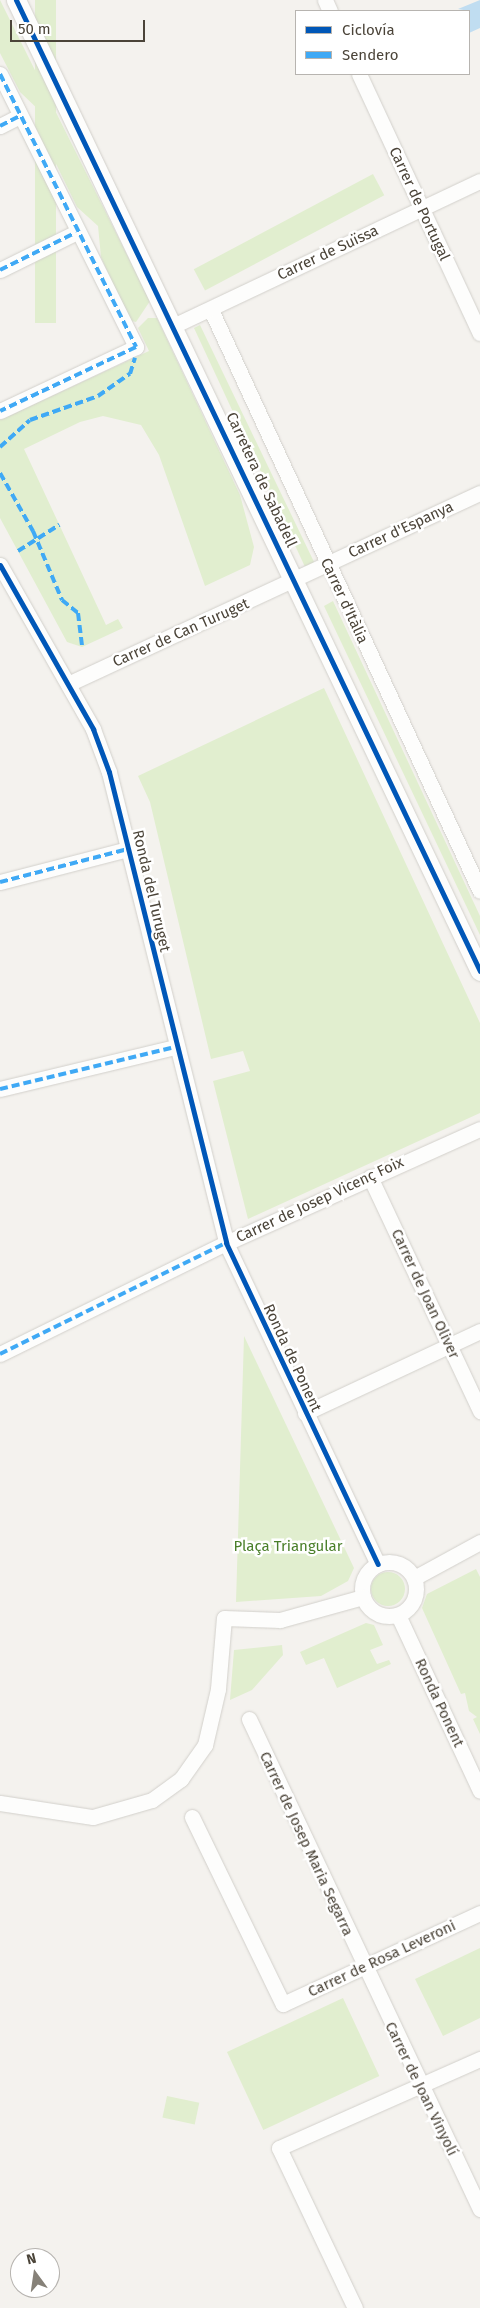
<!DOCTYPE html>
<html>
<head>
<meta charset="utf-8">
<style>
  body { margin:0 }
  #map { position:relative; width:480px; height:2308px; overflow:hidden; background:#f4f2ee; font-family:"Fira Sans",sans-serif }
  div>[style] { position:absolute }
  .green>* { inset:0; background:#e1eecf; transform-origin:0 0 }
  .round { border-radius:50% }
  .water>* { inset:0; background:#c0ddf1 }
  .roads { filter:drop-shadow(0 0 1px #d2d0cb) drop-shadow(0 0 1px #d2d0cb) }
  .minor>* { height:15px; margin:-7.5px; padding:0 7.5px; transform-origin:7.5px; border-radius:7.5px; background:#fdfdfc }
  .minor>.ring { margin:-7.5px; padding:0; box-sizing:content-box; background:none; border:15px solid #fdfdfc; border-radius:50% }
  .tertiary>* { height:19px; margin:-9.5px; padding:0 9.5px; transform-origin:9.5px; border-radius:9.5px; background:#fdfdfc }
  .quiet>* { height:4px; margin-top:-2px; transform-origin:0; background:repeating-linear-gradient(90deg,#3fa9f5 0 8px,transparent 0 12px) }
  .cycleway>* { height:5px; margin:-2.5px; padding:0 2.5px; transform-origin:2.5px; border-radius:2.5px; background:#0057b8 }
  span { translate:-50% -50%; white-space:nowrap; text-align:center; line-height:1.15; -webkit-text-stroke:5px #fff; paint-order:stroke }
  .street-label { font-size:15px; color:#4b4439 }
  .park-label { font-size:15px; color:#4a7f2a }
  .legend { position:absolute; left:295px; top:10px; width:175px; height:65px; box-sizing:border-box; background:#fff; border:1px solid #b7b4b0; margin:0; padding:6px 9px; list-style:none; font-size:15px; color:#4b4439 }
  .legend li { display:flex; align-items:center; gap:10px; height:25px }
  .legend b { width:25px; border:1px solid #b7b4b0 }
  .north { position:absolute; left:10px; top:2248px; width:50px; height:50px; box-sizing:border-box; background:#fff; border:1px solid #b7b4b0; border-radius:50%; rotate:346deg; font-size:14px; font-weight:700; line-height:20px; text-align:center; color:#4b4439 }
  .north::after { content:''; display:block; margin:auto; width:18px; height:22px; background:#868178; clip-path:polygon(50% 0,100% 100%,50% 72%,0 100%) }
  .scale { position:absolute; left:10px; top:20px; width:135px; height:22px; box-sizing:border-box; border:2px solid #4b4439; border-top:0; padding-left:6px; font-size:15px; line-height:18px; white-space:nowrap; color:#4b4439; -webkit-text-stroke:4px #fff; paint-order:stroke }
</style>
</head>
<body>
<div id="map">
  <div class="green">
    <div style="clip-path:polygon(0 0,150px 301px,136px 322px,128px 320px,101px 257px,98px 226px,77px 207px,41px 133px,42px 113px,20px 92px,0 53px)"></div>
    <div style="left:35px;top:0;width:21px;height:323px"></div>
    <div style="left:373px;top:174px;width:24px;height:203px;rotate:62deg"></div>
    <div style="clip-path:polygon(148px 318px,157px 318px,240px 495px,254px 547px,250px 565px,205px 586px,159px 455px,141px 425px,103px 416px,80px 422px,24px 449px,106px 625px,118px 619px,123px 628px,82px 647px,67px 642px,0 518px,0 420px,149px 351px,138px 328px)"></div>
    <div style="clip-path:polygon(200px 325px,315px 564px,306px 569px,194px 328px)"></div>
    <div style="clip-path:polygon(333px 601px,480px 916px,480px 935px,324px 606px)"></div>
    <div style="clip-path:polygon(324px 688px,480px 1023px,480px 1113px,248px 1219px,213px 1081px,250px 1071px,243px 1051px,211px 1059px,150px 802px,138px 776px)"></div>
    <div style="clip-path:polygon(244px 1336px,354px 1568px,348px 1581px,321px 1596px,236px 1602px)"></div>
    <div style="clip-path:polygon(476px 1569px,480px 1577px,480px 1734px,473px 1719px,477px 1717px,469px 1711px,465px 1693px,461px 1694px,422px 1608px,427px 1594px)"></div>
    <div class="round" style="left:371px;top:1572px;width:34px;height:34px"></div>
    <div style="clip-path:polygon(366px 1623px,374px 1625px,383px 1645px,370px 1650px,377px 1664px,389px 1660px,391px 1664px,337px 1688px,324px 1658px,306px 1665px,300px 1652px)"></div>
    <div style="clip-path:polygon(282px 1645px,283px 1655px,252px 1690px,230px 1700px,234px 1650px)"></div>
    <div style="clip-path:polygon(480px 1948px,480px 2018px,443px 2036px,415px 1979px)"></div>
    <div style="left:343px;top:1998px;width:86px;height:128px;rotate:65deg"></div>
    <div style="left:167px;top:2096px;width:33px;height:22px;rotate:12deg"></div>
  </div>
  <div class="water">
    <div style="clip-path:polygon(480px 0,480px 28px,469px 33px,469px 11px,458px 9px)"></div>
  </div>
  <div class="roads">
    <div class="minor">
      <div style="left:325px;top:0;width:12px;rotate:66deg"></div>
      <div style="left:0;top:74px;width:305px;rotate:63.5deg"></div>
      <div style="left:136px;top:347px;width:150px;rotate:154.8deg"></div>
      <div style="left:359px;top:74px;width:286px;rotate:65deg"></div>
      <div style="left:0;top:126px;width:22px;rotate:-27deg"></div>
      <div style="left:0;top:270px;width:84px;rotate:-26.3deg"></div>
      <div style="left:211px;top:310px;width:640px;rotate:65.16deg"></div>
      <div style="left:175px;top:325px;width:337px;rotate:-25.3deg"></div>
      <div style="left:0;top:565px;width:189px;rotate:60.4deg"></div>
      <div style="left:93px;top:729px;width:46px;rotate:69.6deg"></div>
      <div style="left:109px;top:772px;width:485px;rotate:76deg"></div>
      <div style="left:226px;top:1243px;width:355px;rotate:64.7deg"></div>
      <div style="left:68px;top:684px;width:454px;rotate:-24.9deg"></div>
      <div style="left:0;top:882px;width:132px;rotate:-14.5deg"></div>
      <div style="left:0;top:1089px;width:180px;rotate:-13.5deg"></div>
      <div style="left:370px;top:1177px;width:259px;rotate:64.8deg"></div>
      <div style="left:0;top:1354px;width:252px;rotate:-26.2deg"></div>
      <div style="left:226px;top:1243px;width:278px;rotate:-24.2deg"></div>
      <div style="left:305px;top:1413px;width:193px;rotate:-25.1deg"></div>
      <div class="ring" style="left:362px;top:1562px;width:39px;height:39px"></div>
      <div style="left:414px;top:1578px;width:75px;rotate:-28.6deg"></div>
      <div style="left:398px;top:1615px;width:194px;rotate:65deg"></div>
      <div style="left:249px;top:1719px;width:542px;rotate:64.76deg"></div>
      <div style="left:0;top:1803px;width:94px;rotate:8.6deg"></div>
      <div style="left:93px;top:1817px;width:61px;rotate:-16.1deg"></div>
      <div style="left:152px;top:1800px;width:36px;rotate:-36deg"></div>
      <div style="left:181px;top:1779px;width:42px;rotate:-54.8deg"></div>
      <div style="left:205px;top:1745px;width:57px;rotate:-76.9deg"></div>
      <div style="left:218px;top:1689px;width:71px;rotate:-85.2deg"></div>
      <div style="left:224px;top:1618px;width:56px;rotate:2deg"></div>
      <div style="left:280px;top:1620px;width:86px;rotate:-15.5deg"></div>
      <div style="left:192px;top:1817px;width:208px;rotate:64.1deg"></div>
      <div style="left:283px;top:2004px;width:217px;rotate:-24.8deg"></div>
      <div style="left:355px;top:2308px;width:177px;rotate:-115.4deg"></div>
      <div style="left:279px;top:2148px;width:220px;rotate:-23.9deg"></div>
    </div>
    <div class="tertiary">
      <div style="left:16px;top:0;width:1076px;rotate:64.46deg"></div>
    </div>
  </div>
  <div class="quiet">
    <div style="left:0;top:74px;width:305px;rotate:63.5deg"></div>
    <div style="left:136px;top:347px;width:150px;rotate:154.8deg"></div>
    <div style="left:0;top:126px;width:22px;rotate:-27deg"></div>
    <div style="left:0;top:270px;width:84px;rotate:-26.3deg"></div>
    <div style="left:0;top:447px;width:40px;rotate:-42deg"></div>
    <div style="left:30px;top:420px;width:72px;rotate:-19.4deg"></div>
    <div style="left:98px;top:396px;width:39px;rotate:-35deg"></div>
    <div style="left:130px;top:374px;width:17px;rotate:-73deg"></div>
    <div style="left:0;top:473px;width:67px;rotate:60.4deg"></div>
    <div style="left:33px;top:531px;width:75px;rotate:67.2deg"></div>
    <div style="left:62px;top:600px;width:21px;rotate:39deg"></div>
    <div style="left:78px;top:613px;width:34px;rotate:83deg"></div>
    <div style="left:18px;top:551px;width:49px;rotate:-32.4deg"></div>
    <div style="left:0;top:882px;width:132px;rotate:-14.5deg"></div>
    <div style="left:0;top:1089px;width:180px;rotate:-13.5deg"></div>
    <div style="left:0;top:1354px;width:252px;rotate:-26.2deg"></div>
  </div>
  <div class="cycleway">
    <div style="left:16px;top:0;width:1076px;rotate:64.46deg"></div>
    <div style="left:0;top:565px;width:189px;rotate:60.4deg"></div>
    <div style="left:93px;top:729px;width:46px;rotate:69.6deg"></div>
    <div style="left:109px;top:772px;width:485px;rotate:76deg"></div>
    <div style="left:226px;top:1243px;width:355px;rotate:64.7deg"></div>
  </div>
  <div class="street-label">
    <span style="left:419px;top:204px;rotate:65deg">Carrer de Portugal</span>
    <span style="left:328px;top:253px;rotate:-25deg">Carrer de Suïssa</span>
    <span style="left:261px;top:480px;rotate:65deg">Carretera de Sabadell</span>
    <span style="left:401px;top:530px;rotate:-25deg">Carrer d'Espanya</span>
    <span style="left:344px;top:601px;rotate:65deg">Carrer d'Itàlia</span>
    <span style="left:181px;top:633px;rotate:-24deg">Carrer de Can Turuget</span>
    <span style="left:151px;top:891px;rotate:77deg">Ronda del Turuget</span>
    <span style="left:320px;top:1200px;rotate:-25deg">Carrer de Josep Vicenç Foix</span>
    <span style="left:425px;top:1294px;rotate:65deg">Carrer de Joan Oliver</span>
    <span style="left:292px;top:1358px;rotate:65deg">Ronda de Ponent</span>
    <span style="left:439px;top:1703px;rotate:65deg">Ronda Ponent</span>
    <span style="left:306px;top:1844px;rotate:65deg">Carrer de Josep Maria Segarra</span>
    <span style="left:382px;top:1959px;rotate:-25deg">Carrer de Rosa Leveroni</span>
    <span style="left:421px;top:2089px;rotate:64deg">Carrer de Joan Vinyolí</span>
  </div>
  <div class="park-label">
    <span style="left:288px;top:1547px">Plaça Triangular</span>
  </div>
  <ul class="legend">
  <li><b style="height:6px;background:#0057b8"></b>Ciclovía</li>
  <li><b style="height:6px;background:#3fa9f5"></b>Sendero</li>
  </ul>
  <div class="north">N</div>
  <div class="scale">50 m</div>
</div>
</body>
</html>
